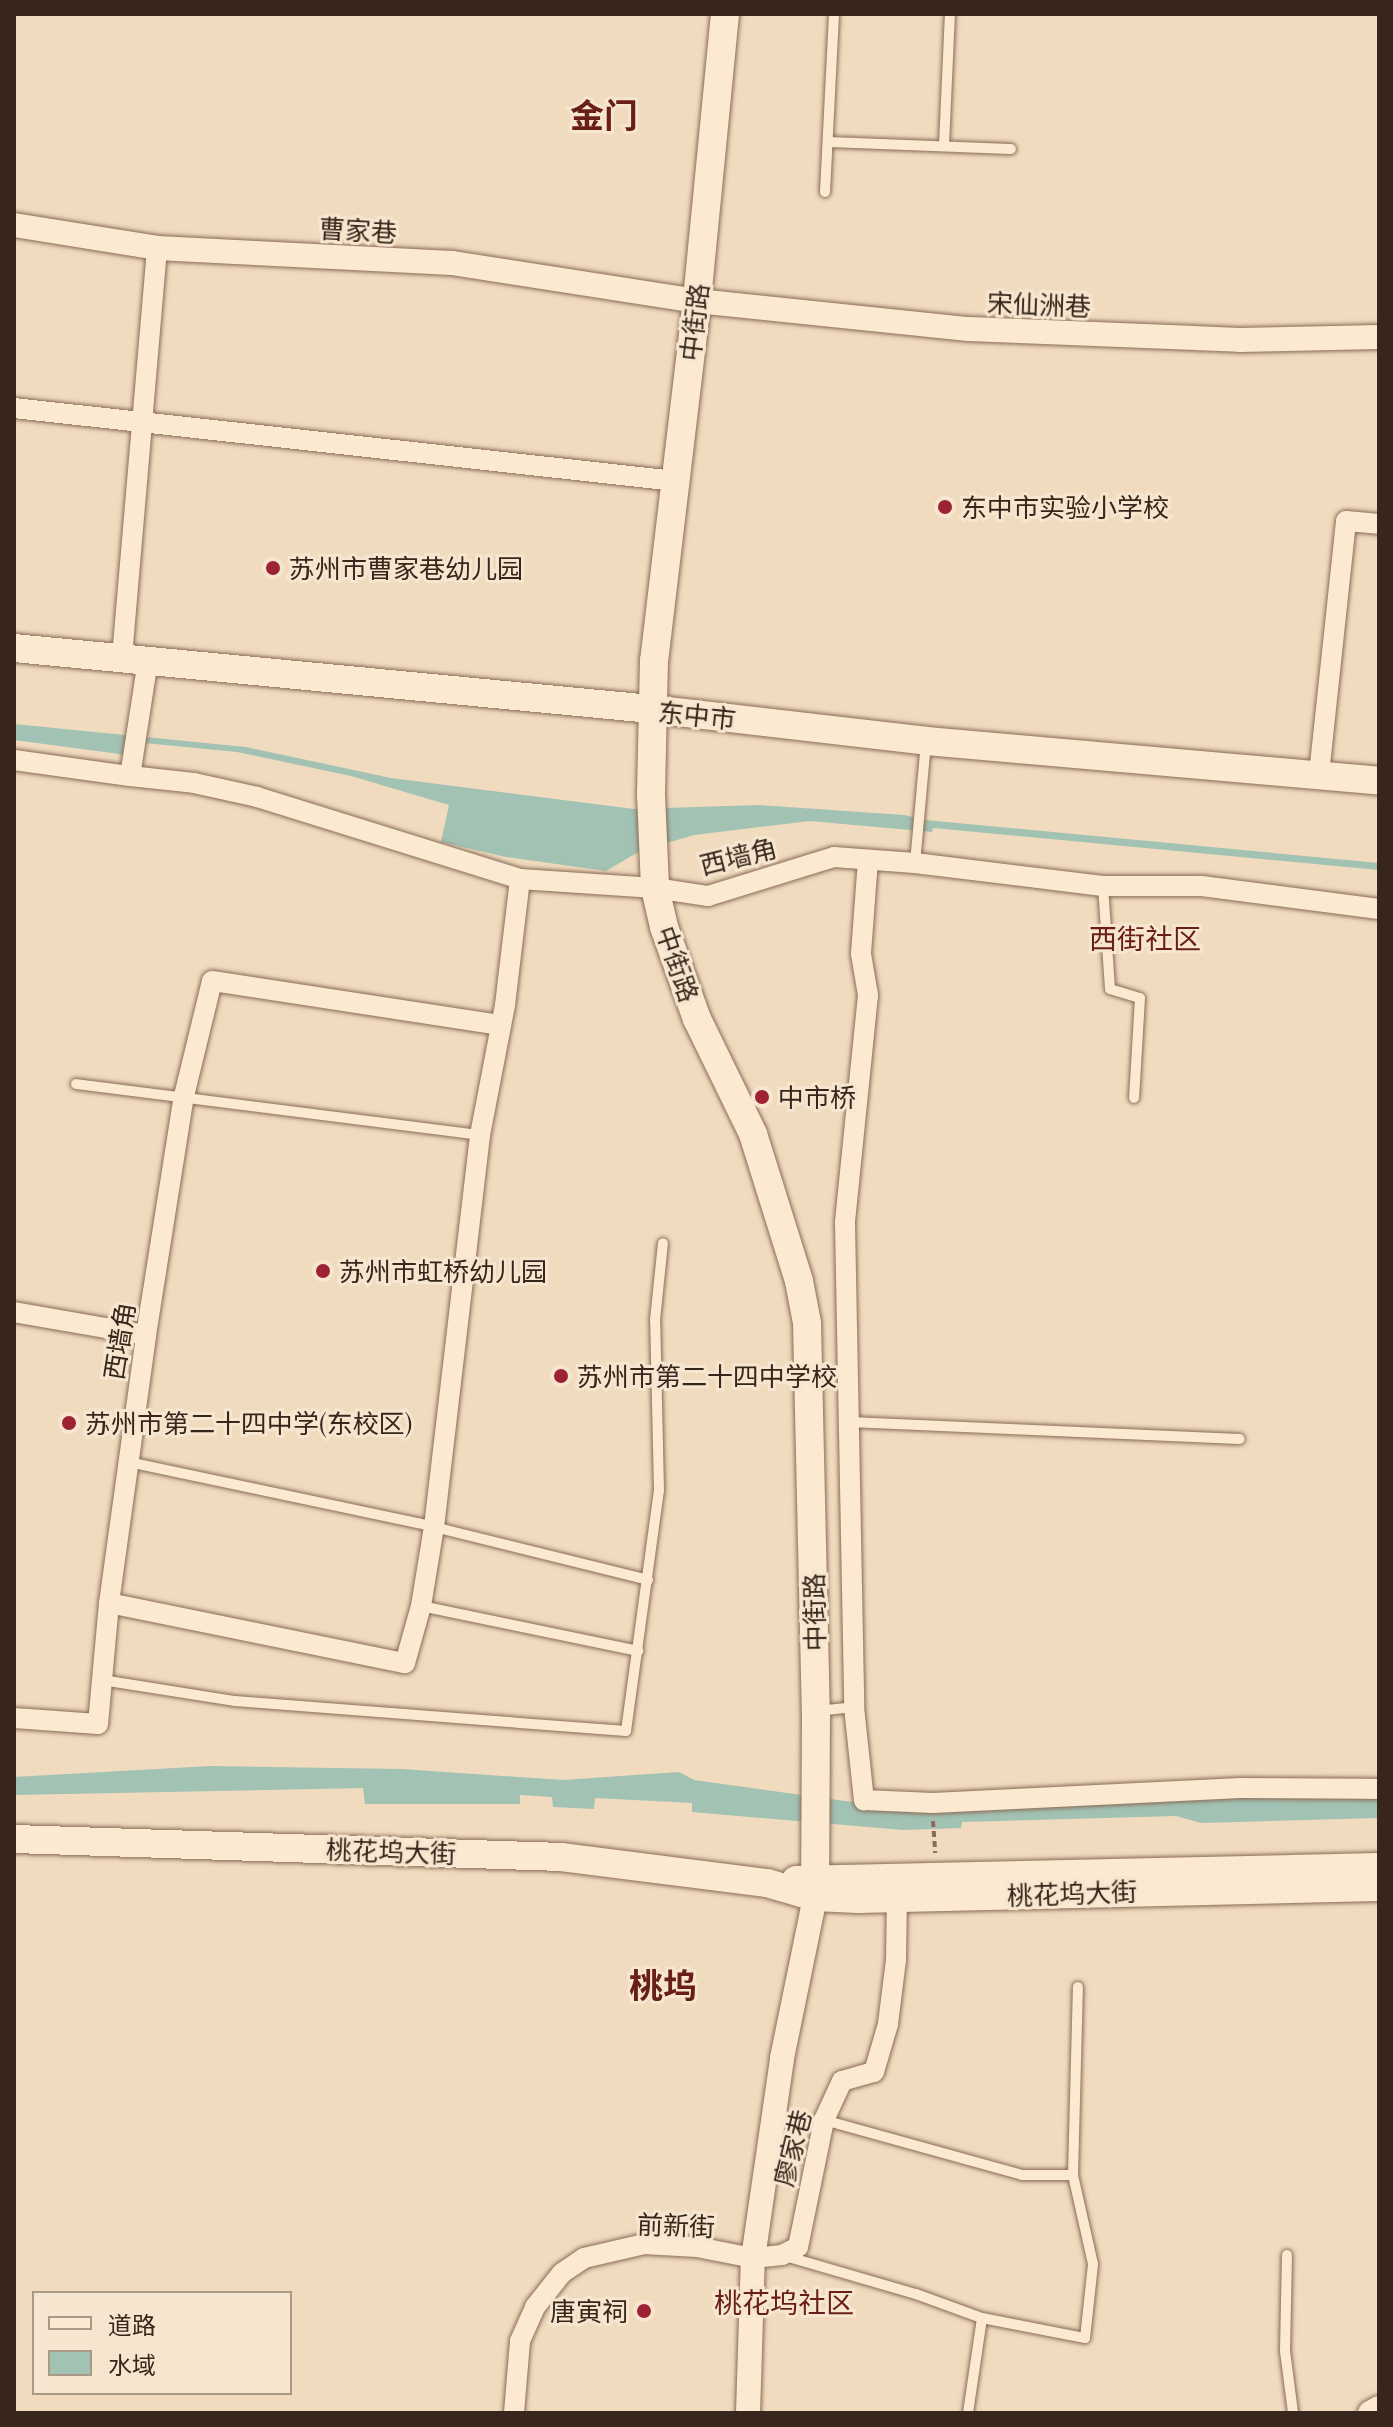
<!DOCTYPE html>
<html>
<head>
<meta charset="utf-8">
<style>
  body { margin:0 }
  #map { position:relative; width:1393px; height:2427px; overflow:hidden; background:#f0dbbf; font-family:"Playfair Display","Noto Sans SC",serif }
  div>[style] { position:absolute }
  .water>* { inset:0; background:#a2c2b4 }
  .path>* { height:4px; margin-top:-2px; transform-origin:0; background:repeating-linear-gradient(90deg,#8a6b56 0 6px,transparent 0 10px) }
  .roads { filter:drop-shadow(0 0 2px #8a6b56) drop-shadow(0 0 2px #8a6b56) }
  .service>* { height:10px; margin:-5px; padding:0 5px; transform-origin:5px; border-radius:5px; background:#fbe9d2 }
  .minor>* { height:20px; margin:-10px; padding:0 10px; transform-origin:10px; border-radius:10px; background:#fbe9d2 }
  .tertiary>* { height:24px; margin:-12px; padding:0 12px; transform-origin:12px; border-radius:12px; background:#fbe9d2 }
  .secondary>* { height:28px; margin:-14px; padding:0 14px; transform-origin:14px; border-radius:14px; background:#fbe9d2 }
  .dots>* { width:22px; height:22px; translate:-50% -50%; box-sizing:border-box; border:4px solid #f7e6cf; border-radius:50% }
  span { translate:-50% -50%; white-space:nowrap; text-align:center; line-height:1.15; -webkit-text-stroke:6px #f7e6cf; paint-order:stroke }
  .street-label { font-size:26px; color:#38261c }
  .poi-label { font-size:26px; color:#38261c }
  .left { translate:0 -50%; text-align:left }
  .right { translate:-100% -50%; text-align:right }
  .neighbourhood-label { font-size:28px; color:#681f18 }
  .district-label { font-size:34px; color:#681f18; font-weight:700 }
  .frame { position:absolute; inset:0; border:16px solid #38261c; pointer-events:none }
  .legend { position:absolute; left:32px; top:2291px; width:260px; height:104px; box-sizing:border-box; background:#f7e6cf; border:2px solid #ab9987; margin:0; padding:10px 14px; list-style:none; font-size:24px; color:#38261c }
  .legend li { display:flex; align-items:center; gap:16px; height:40px }
  .legend b { width:40px; border:2px solid #ab9987 }
</style>
</head>
<body>
<div id="map">
  <div class="water">
    <div style="clip-path:polygon(14px 724px,246px 747px,391px 778px,634px 809px,759px 805px,904px 815px,925px 820px,1379px 863px,1379px 870px,933px 828px,932px 832px,810px 821px,694px 835px,640px 851px,606px 871px,506px 857px,441px 842px,449px 805px,351px 776px,237px 752px,144px 743px,142px 757px,14px 740px)"></div>
    <div style="clip-path:polygon(210px 1766px,402px 1769px,563px 1780px,679px 1772px,694px 1780px,874px 1805px,1379px 1792px,1379px 1818px,1201px 1823px,1176px 1816px,962px 1822px,961px 1828px,903px 1830px,692px 1812px,692px 1803px,595px 1798px,594px 1809px,553px 1807px,552px 1797px,520px 1795px,520px 1804px,365px 1804px,363px 1788px,14px 1795px,14px 1777px)"></div>
  </div>
  <div class="path">
    <div style="left:933px;top:1821px;width:32px;rotate:86deg"></div>
  </div>
  <div class="roads">
    <div class="service">
      <div style="left:828px;top:142px;width:183px;rotate:2.2deg"></div>
      <div style="left:944px;top:145px;width:131px;rotate:-87.4deg"></div>
      <div style="left:825px;top:192px;width:178px;rotate:-87.1deg"></div>
      <div style="left:915px;top:863px;width:121px;rotate:-84.8deg"></div>
      <div style="left:1103px;top:886px;width:103px;rotate:86.1deg"></div>
      <div style="left:1110px;top:989px;width:31px;rotate:17deg"></div>
      <div style="left:1140px;top:998px;width:100px;rotate:93.4deg"></div>
      <div style="left:76px;top:1084px;width:407px;rotate:7.2deg"></div>
      <div style="left:849px;top:1422px;width:391px;rotate:2.5deg"></div>
      <div style="left:128px;top:1462px;width:296px;rotate:11.9deg"></div>
      <div style="left:418px;top:1523px;width:237px;rotate:13.9deg"></div>
      <div style="left:421px;top:1606px;width:222px;rotate:11.7deg"></div>
      <div style="left:102px;top:1680px;width:135px;rotate:9deg"></div>
      <div style="left:235px;top:1701px;width:392px;rotate:4.4deg"></div>
      <div style="left:626px;top:1731px;width:243px;rotate:-82.2deg"></div>
      <div style="left:659px;top:1490px;width:170px;rotate:-91.3deg"></div>
      <div style="left:655px;top:1320px;width:77px;rotate:-84.1deg"></div>
      <div style="left:817px;top:1711px;width:37px;rotate:-6deg"></div>
      <div style="left:824px;top:2120px;width:205px;rotate:15.5deg"></div>
      <div style="left:1022px;top:2175px;width:51px"></div>
      <div style="left:1287px;top:2255px;width:96px;rotate:91.2deg"></div>
      <div style="left:1285px;top:2351px;width:63px;rotate:82.6deg"></div>
      <div style="left:785px;top:2256px;width:136px;rotate:16.2deg"></div>
      <div style="left:916px;top:2294px;width:70px;rotate:20deg"></div>
      <div style="left:982px;top:2318px;width:105px;rotate:11deg"></div>
      <div style="left:1085px;top:2338px;width:74px;rotate:-83.8deg"></div>
      <div style="left:1093px;top:2264px;width:91px;rotate:-102.7deg"></div>
      <div style="left:1073px;top:2175px;width:188px;rotate:-88.5deg"></div>
      <div style="left:968px;top:2413px;width:96px;rotate:-81.6deg"></div>
    </div>
    <div class="minor">
      <div style="left:14px;top:408px;width:665px;rotate:6.3deg"></div>
      <div style="left:122px;top:657px;width:410px;rotate:-85.1deg"></div>
      <div style="left:148px;top:660px;width:117px;rotate:98.8deg"></div>
      <div style="left:130px;top:776px;width:64px;rotate:6.2deg"></div>
      <div style="left:194px;top:783px;width:65px;rotate:12.5deg"></div>
      <div style="left:257px;top:797px;width:275px;rotate:17.3deg"></div>
      <div style="left:520px;top:879px;width:135px;rotate:3.8deg"></div>
      <div style="left:655px;top:888px;width:54px;rotate:8.6deg"></div>
      <div style="left:708px;top:896px;width:132px;rotate:-17.2deg"></div>
      <div style="left:834px;top:857px;width:81px;rotate:4.2deg"></div>
      <div style="left:915px;top:863px;width:189px;rotate:7deg"></div>
      <div style="left:1103px;top:886px;width:99px"></div>
      <div style="left:1202px;top:886px;width:178px;rotate:7.4deg"></div>
      <div style="left:14px;top:760px;width:117px;rotate:7.9deg"></div>
      <div style="left:1319px;top:774px;width:254px;rotate:-83.9deg"></div>
      <div style="left:1346px;top:521px;width:33px;rotate:5deg"></div>
      <div style="left:868px;top:860px;width:94px;rotate:94.3deg"></div>
      <div style="left:861px;top:954px;width:42px;rotate:80.3deg"></div>
      <div style="left:868px;top:995px;width:229px;rotate:95.8deg"></div>
      <div style="left:845px;top:1223px;width:484px;rotate:88.9deg"></div>
      <div style="left:854px;top:1707px;width:94px;rotate:83.9deg"></div>
      <div style="left:864px;top:1800px;width:69px;rotate:2.5deg"></div>
      <div style="left:933px;top:1803px;width:308px;rotate:-2.8deg"></div>
      <div style="left:1241px;top:1788px;width:138px;rotate:0.4deg"></div>
      <div style="left:14px;top:1312px;width:134px;rotate:9.9deg"></div>
      <div style="left:109px;top:1603px;width:302px;rotate:11.5deg"></div>
      <div style="left:405px;top:1663px;width:59px;rotate:-74.3deg"></div>
      <div style="left:421px;top:1606px;width:80px;rotate:-80.7deg"></div>
      <div style="left:434px;top:1527px;width:395px;rotate:-83.3deg"></div>
      <div style="left:480px;top:1135px;width:132px;rotate:-79.1deg"></div>
      <div style="left:505px;top:1005px;width:127px;rotate:-83.2deg"></div>
      <div style="left:14px;top:1718px;width:84px;rotate:4.1deg"></div>
      <div style="left:98px;top:1724px;width:121px;rotate:-84.8deg"></div>
      <div style="left:109px;top:1603px;width:271px;rotate:-82.1deg"></div>
      <div style="left:146px;top:1335px;width:242px;rotate:-81deg"></div>
      <div style="left:184px;top:1096px;width:118px;rotate:-76.3deg"></div>
      <div style="left:212px;top:981px;width:292px;rotate:8.7deg"></div>
      <div style="left:514px;top:2413px;width:72px;rotate:-85.2deg"></div>
      <div style="left:520px;top:2341px;width:37px;rotate:-66deg"></div>
      <div style="left:535px;top:2307px;width:43px;rotate:-51.5deg"></div>
      <div style="left:562px;top:2273px;width:27px;rotate:-34deg"></div>
      <div style="left:584px;top:2258px;width:62px;rotate:-13.1deg"></div>
      <div style="left:644px;top:2244px;width:53px;rotate:3.2deg"></div>
      <div style="left:697px;top:2247px;width:57px;rotate:11.1deg"></div>
      <div style="left:753px;top:2258px;width:29px;rotate:-6deg"></div>
      <div style="left:782px;top:2255px;width:18px;rotate:-27deg"></div>
      <div style="left:798px;top:2247px;width:130px;rotate:-78.4deg"></div>
      <div style="left:824px;top:2120px;width:43px;rotate:-65.2deg"></div>
      <div style="left:842px;top:2081px;width:33px;rotate:-16deg"></div>
      <div style="left:874px;top:2072px;width:50px;rotate:-73.7deg"></div>
      <div style="left:888px;top:2024px;width:64px;rotate:-82.9deg"></div>
      <div style="left:896px;top:1960px;width:61px;rotate:-89.1deg"></div>
    </div>
    <div class="tertiary">
      <div style="left:14px;top:225px;width:145px;rotate:9.1deg"></div>
      <div style="left:157px;top:248px;width:295px;rotate:2.9deg"></div>
      <div style="left:452px;top:263px;width:248px;rotate:8.8deg"></div>
      <div style="left:697px;top:301px;width:273px;rotate:5.9deg"></div>
      <div style="left:969px;top:329px;width:271px;rotate:2.3deg"></div>
      <div style="left:1240px;top:340px;width:139px;rotate:-1.2deg"></div>
      <div style="left:748px;top:2413px;width:155px;rotate:-88.2deg"></div>
      <div style="left:753px;top:2258px;width:202px;rotate:-81.7deg"></div>
      <div style="left:782px;top:2058px;width:164px;rotate:-78.4deg"></div>
      <div style="left:1370px;top:2413px;width:10px;rotate:-29deg"></div>
    </div>
    <div class="secondary">
      <div style="left:725px;top:14px;width:288px;rotate:95.6deg"></div>
      <div style="left:697px;top:301px;width:362px;rotate:96.8deg"></div>
      <div style="left:654px;top:660px;width:135px;rotate:91.3deg"></div>
      <div style="left:651px;top:795px;width:93px;rotate:87.5deg"></div>
      <div style="left:655px;top:888px;width:40px;rotate:77deg"></div>
      <div style="left:664px;top:927px;width:98px;rotate:70.3deg"></div>
      <div style="left:697px;top:1019px;width:128px;rotate:64deg"></div>
      <div style="left:753px;top:1134px;width:154px;rotate:72.6deg"></div>
      <div style="left:799px;top:1281px;width:43px;rotate:79.2deg"></div>
      <div style="left:807px;top:1323px;width:389px;rotate:88.7deg"></div>
      <div style="left:816px;top:1712px;width:185px;rotate:90.3deg"></div>
      <div style="left:14px;top:648px;width:640px;rotate:5.47deg"></div>
      <div style="left:651px;top:709px;width:277px;rotate:6.6deg"></div>
      <div style="left:926px;top:741px;width:455px;rotate:5deg"></div>
      <div style="left:14px;top:1839px;width:547px;rotate:1.88deg"></div>
      <div style="left:561px;top:1857px;width:208px;rotate:7.2deg"></div>
      <div style="left:767px;top:1883px;width:50px;rotate:16.3deg"></div>
      <div style="left:815px;top:1897px;width:43px;rotate:2.7deg"></div>
      <div style="left:858px;top:1899px;width:521px;rotate:-1.32deg"></div>
      <div style="left:796px;top:1880px;width:583px;rotate:-1.28deg"></div>
    </div>
  </div>
  <div class="dots">
    <div style="left:945px;top:507px;background:#9d2233"></div>
    <div style="left:273px;top:568px;background:#9d2233"></div>
    <div style="left:762px;top:1097px;background:#9d2233"></div>
    <div style="left:323px;top:1271px;background:#9d2233"></div>
    <div style="left:561px;top:1376px;background:#9d2233"></div>
    <div style="left:69px;top:1423px;background:#9d2233"></div>
    <div style="left:644px;top:2311px;background:#9d2233"></div>
  </div>
  <div class="street-label">
    <span style="left:358px;top:230px;rotate:3deg">曹家巷</span>
    <span style="left:1039px;top:304px;rotate:2deg">宋仙洲巷</span>
    <span style="left:694px;top:322px;rotate:-83deg">中街路</span>
    <span style="left:697px;top:715px;rotate:6deg">东中市</span>
    <span style="left:738px;top:856px;rotate:-14deg">西墙角</span>
    <span style="left:678px;top:964px;rotate:71deg">中街路</span>
    <span style="left:119px;top:1341px;rotate:-81deg">西墙角</span>
    <span style="left:814px;top:1612px;rotate:-91deg">中街路</span>
    <span style="left:391px;top:1851px;rotate:2deg">桃花坞大街</span>
    <span style="left:1072px;top:1893px;rotate:-2deg">桃花坞大街</span>
    <span style="left:792px;top:2148px;rotate:-76deg">廖家巷</span>
    <span style="left:676px;top:2225px;rotate:2deg">前新街</span>
  </div>
  <div class="poi-label">
    <span class="left" style="left:961px;top:507px">东中市实验小学校</span>
    <span class="left" style="left:289px;top:568px">苏州市曹家巷幼儿园</span>
    <span class="left" style="left:778px;top:1097px">中市桥</span>
    <span class="left" style="left:339px;top:1271px">苏州市虹桥幼儿园</span>
    <span class="left" style="left:577px;top:1376px">苏州市第二十四中学校</span>
    <span class="left" style="left:85px;top:1423px">苏州市第二十四中学(东校区)</span>
    <span class="right" style="left:628px;top:2311px">唐寅祠</span>
  </div>
  <div class="neighbourhood-label">
    <span style="left:1145px;top:938px">西街社区</span>
    <span style="left:784px;top:2302px">桃花坞社区</span>
  </div>
  <div class="district-label">
    <span style="left:604px;top:115px">金门</span>
    <span style="left:663px;top:1985px">桃坞</span>
  </div>
  <div class="frame"></div>
  <ul class="legend">
  <li><b style="height:10px;background:#fbe9d2"></b>道路</li>
  <li><b style="height:22px;background:#a2c2b4"></b>水域</li>
  </ul>
</div>
</body>
</html>
